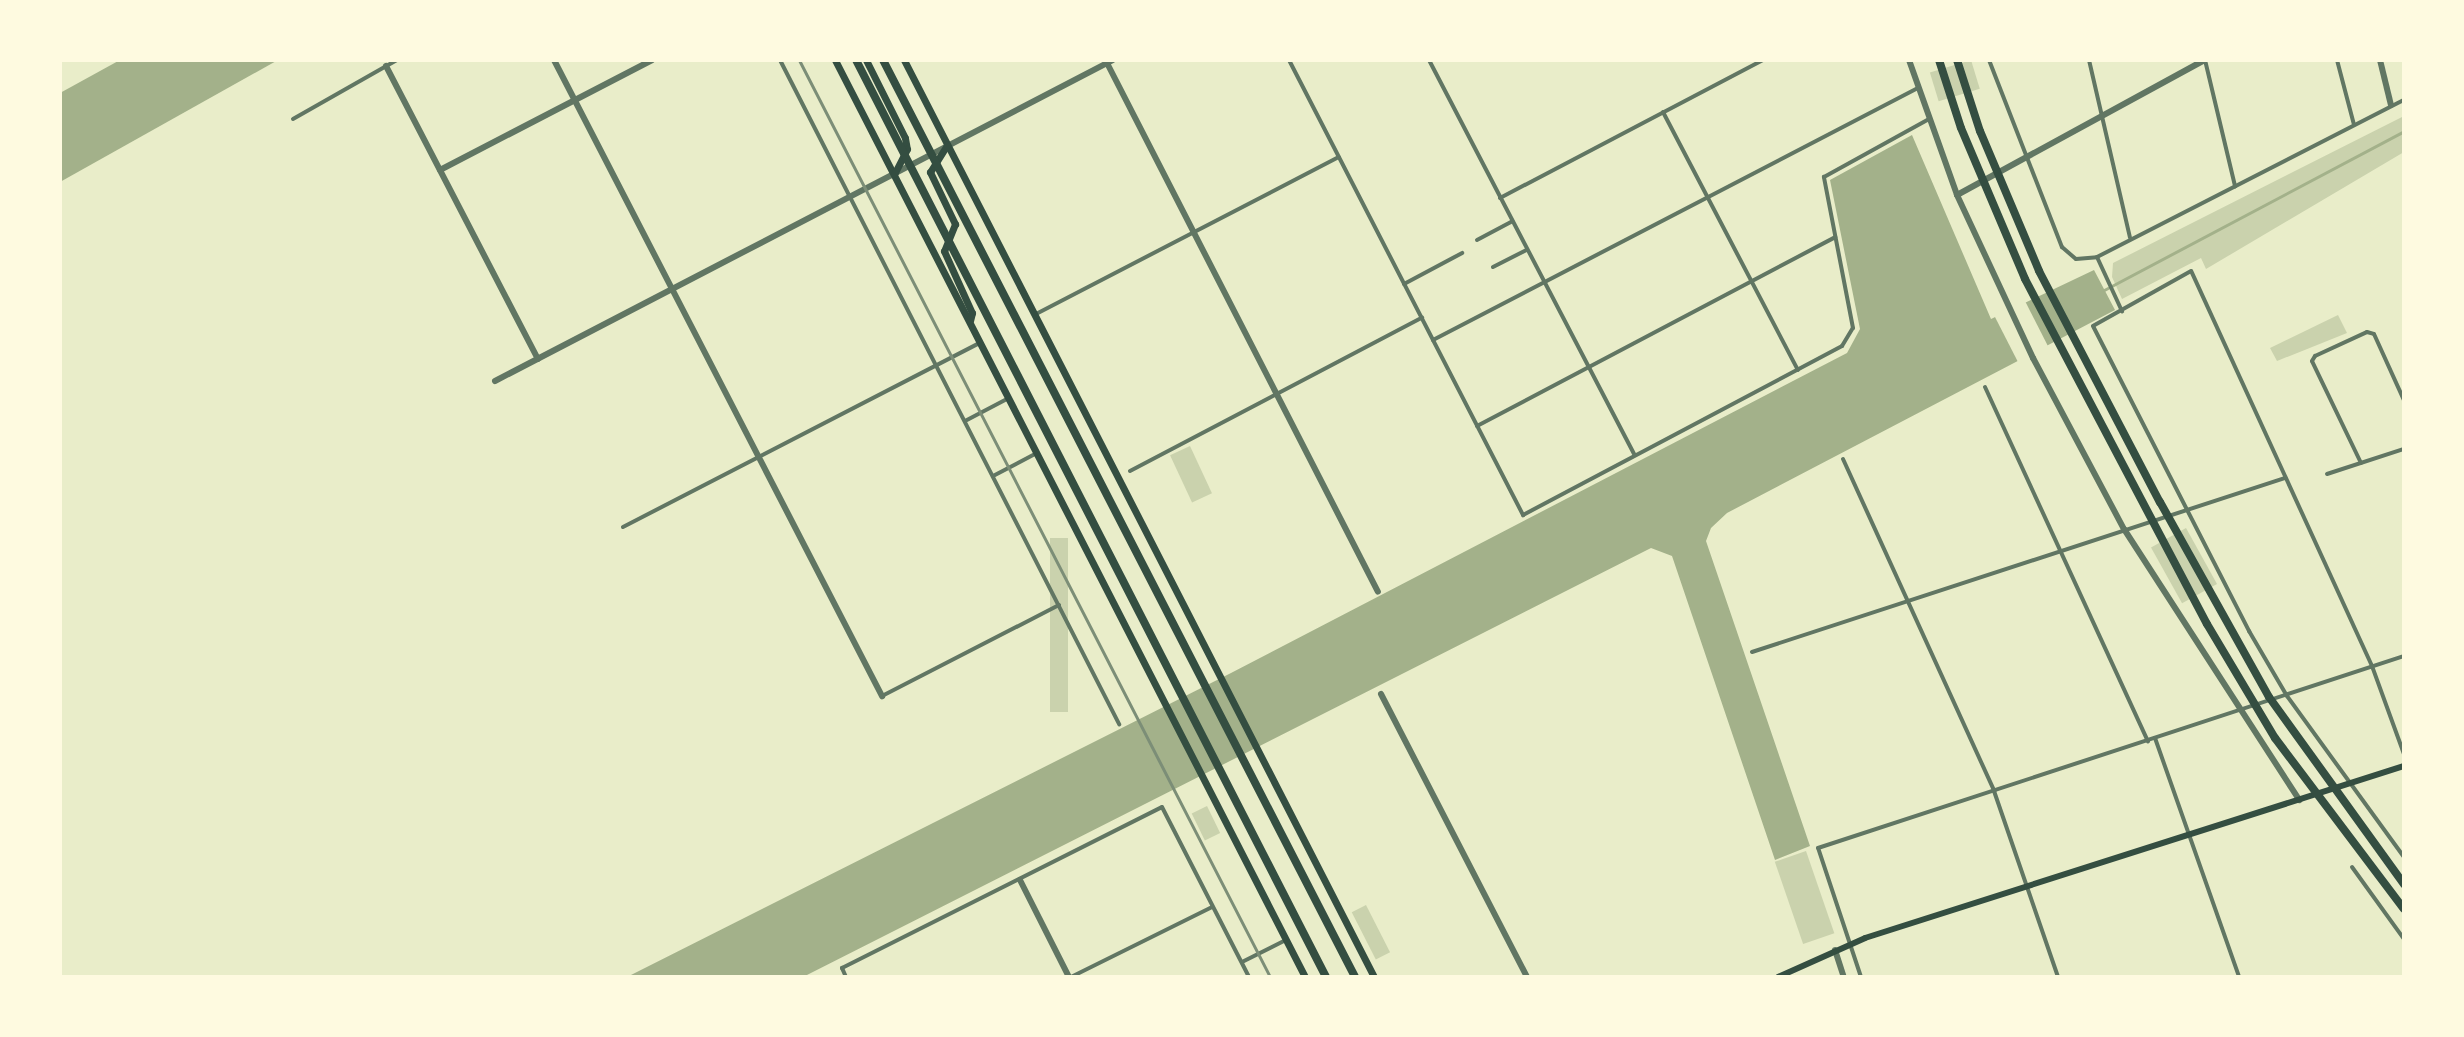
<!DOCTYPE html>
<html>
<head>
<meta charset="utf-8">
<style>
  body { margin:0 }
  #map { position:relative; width:2464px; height:1037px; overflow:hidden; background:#e9edc9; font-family:Roboto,sans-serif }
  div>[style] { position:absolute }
  .green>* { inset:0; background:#cad2ad; transform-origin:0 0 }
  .water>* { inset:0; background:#a3b18a }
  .pier>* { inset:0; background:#e9edc9; transform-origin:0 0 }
  .stream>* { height:3px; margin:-1.5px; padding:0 1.5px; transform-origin:1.5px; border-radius:1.5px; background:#a3b18a }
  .minor>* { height:4px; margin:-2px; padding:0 2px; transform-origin:2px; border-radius:2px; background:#617663 }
  .tertiary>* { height:6px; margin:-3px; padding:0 3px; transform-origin:3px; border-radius:3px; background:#617663 }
  .secondary>* { height:6px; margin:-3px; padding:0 3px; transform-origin:3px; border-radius:3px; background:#344e41 }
  .trunk>* { height:7px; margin:-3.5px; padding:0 3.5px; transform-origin:3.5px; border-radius:3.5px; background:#344e41 }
  .motorway>* { height:8px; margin:-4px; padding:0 4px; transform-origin:4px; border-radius:4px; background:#344e41 }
  .rail>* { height:3px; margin:-1.5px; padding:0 1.5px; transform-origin:1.5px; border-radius:1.5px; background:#7c8e77 }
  span { translate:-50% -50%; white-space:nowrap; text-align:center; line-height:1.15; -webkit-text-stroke:6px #fefae0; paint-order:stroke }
  .frame { position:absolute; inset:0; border:62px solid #fefae0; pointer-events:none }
</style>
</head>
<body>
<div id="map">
  <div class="green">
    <div style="left:1971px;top:60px;width:30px;height:43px;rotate:73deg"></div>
    <div style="clip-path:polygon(2404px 116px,2404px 152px,2206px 269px,2201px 258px,2122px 299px,2112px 277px,2113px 263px)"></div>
    <div style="clip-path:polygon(2338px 315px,2347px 333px,2277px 361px,2270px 348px)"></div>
    <div style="left:1190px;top:446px;width:52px;height:22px;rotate:65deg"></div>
    <div style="left:2186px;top:528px;width:64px;height:40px;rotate:61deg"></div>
    <div style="left:1050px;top:538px;width:18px;height:174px"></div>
    <div style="left:1207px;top:806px;width:30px;height:17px;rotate:64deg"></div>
    <div style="left:1806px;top:851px;width:87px;height:33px;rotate:71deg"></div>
    <div style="left:1366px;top:905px;width:53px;height:16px;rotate:63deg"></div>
  </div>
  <div class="water">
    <div style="clip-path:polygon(120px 60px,278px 60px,60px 182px,60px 93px)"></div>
    <div style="clip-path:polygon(1912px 135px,1991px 319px,2094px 270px,2115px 310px,1727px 513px,1711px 528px,1706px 541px,1810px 846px,1775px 860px,1672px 556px,1651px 548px,803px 977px,627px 977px,1231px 673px,1847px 353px,1860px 329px,1830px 180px)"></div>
  </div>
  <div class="pier">
    <div style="left:2024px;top:299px;width:56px;height:34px;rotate:63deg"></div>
  </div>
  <div class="stream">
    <div style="left:2104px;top:290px;width:340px;rotate:-27.9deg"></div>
  </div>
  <div class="minor">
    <div style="left:780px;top:60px;width:746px;rotate:62.95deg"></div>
    <div style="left:1289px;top:60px;width:512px;rotate:62.78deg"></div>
    <div style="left:1523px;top:515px;width:361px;rotate:-27.9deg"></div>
    <div style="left:1842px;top:346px;width:21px;rotate:-59deg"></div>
    <div style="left:1853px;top:328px;width:154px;rotate:-100.9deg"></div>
    <div style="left:1824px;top:177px;width:120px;rotate:-28.9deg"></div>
    <div style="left:1429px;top:60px;width:445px;rotate:62.5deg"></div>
    <div style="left:1989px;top:60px;width:201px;rotate:68.7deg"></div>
    <div style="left:2062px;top:247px;width:18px;rotate:41deg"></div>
    <div style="left:2076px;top:259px;width:21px;rotate:-5deg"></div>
    <div style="left:2097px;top:257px;width:345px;rotate:-27.1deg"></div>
    <div style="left:2089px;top:60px;width:182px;rotate:77deg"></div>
    <div style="left:2205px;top:60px;width:130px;rotate:76.6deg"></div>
    <div style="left:2337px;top:60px;width:67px;rotate:75.3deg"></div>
    <div style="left:1663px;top:112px;width:291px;rotate:62.4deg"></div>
    <div style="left:293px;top:119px;width:120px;rotate:-29.6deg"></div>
    <div style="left:1500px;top:198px;width:297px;rotate:-27.7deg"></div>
    <div style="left:1477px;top:240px;width:40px;rotate:-28deg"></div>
    <div style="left:2097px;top:257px;width:60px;rotate:65.2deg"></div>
    <div style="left:1493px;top:267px;width:37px;rotate:-27deg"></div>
    <div style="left:1404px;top:284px;width:66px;rotate:-28.1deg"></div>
    <div style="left:1036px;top:314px;width:341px;rotate:-27.4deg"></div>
    <div style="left:1433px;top:340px;width:547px;rotate:-27.46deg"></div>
    <div style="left:1985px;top:387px;width:390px;rotate:65.3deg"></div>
    <div style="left:965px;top:421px;width:50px;rotate:-27.6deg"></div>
    <div style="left:1477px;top:426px;width:405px;rotate:-27.8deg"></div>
    <div style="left:1843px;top:459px;width:365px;rotate:65.5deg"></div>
    <div style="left:1994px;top:791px;width:197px;rotate:71deg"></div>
    <div style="left:2361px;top:463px;width:113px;rotate:-115.7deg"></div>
    <div style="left:2312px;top:361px;width:6px;rotate:-59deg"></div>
    <div style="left:2315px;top:356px;width:57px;rotate:-24.8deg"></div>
    <div style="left:2367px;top:332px;width:7px;rotate:16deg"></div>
    <div style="left:2374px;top:334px;width:72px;rotate:65.6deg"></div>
    <div style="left:1130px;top:471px;width:330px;rotate:-27.7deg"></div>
    <div style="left:2327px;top:474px;width:81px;rotate:-18deg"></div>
    <div style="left:993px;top:476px;width:50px;rotate:-27.6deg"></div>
    <div style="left:623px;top:527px;width:402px;rotate:-27.3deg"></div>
    <div style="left:1752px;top:652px;width:561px;rotate:-18.08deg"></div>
    <div style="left:882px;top:696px;width:199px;rotate:-27.2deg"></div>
    <div style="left:2155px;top:738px;width:253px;rotate:70.6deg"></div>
    <div style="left:2404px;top:754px;width:94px;rotate:-110deg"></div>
    <div style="left:2372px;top:666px;width:434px;rotate:-114.6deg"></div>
    <div style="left:2191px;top:271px;width:112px;rotate:150.7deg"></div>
    <div style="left:2093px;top:326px;width:343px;rotate:62.9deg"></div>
    <div style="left:2249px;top:631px;width:75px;rotate:59.7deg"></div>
    <div style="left:2287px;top:696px;width:199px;rotate:54deg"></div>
    <div style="left:2352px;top:867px;width:89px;rotate:54.2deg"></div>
    <div style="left:1242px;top:962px;width:49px;rotate:-26.6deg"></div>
    <div style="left:846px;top:977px;width:10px;rotate:-114deg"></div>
    <div style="left:842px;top:968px;width:358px;rotate:-26.7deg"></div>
    <div style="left:1162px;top:807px;width:191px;rotate:62.9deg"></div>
    <div style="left:1071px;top:977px;width:157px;rotate:-26.4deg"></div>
    <div style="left:1861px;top:977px;width:136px;rotate:-108.4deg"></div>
    <div style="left:1818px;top:848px;width:617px;rotate:-18.14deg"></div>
  </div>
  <div class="tertiary">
    <div style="left:554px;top:60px;width:716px;rotate:62.72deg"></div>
    <div style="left:1909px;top:60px;width:143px;rotate:70.4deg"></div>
    <div style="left:1957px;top:195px;width:180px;rotate:65deg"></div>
    <div style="left:2033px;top:358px;width:194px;rotate:62deg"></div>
    <div style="left:2124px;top:529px;width:323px;rotate:57.1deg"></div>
    <div style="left:2380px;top:60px;width:46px;rotate:76.3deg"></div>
    <div style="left:1107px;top:63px;width:594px;rotate:62.87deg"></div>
    <div style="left:386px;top:66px;width:330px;rotate:62.6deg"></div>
    <div style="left:440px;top:170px;width:239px;rotate:-27.4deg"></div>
    <div style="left:1957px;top:195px;width:282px;rotate:-28.6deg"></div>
    <div style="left:495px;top:381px;width:696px;rotate:-27.45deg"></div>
    <div style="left:1381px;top:694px;width:318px;rotate:62.7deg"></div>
    <div style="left:1020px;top:880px;width:109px;rotate:63.2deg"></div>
    <div style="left:1835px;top:950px;width:28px;rotate:72deg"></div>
  </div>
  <div class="secondary">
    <div style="left:1778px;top:977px;width:95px;rotate:-24.1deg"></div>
    <div style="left:1865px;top:938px;width:566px;rotate:-17.7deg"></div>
  </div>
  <div class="trunk">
    <div style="left:835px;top:60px;width:1030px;rotate:62.86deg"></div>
    <div style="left:866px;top:60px;width:87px;rotate:63.4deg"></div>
    <div style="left:905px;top:138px;width:11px;rotate:80deg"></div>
    <div style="left:907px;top:149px;width:28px;rotate:117deg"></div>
    <div style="left:904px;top:60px;width:1030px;rotate:62.86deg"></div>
    <div style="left:947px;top:145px;width:32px;rotate:122deg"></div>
    <div style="left:930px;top:172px;width:58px;rotate:64.3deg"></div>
    <div style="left:955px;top:224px;width:29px;rotate:112deg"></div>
    <div style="left:944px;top:251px;width:68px;rotate:65.7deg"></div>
    <div style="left:972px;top:313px;width:8px;rotate:104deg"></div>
  </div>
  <div class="motorway">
    <div style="left:856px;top:60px;width:1030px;rotate:62.86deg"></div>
    <div style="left:883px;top:60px;width:1031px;rotate:62.76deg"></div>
    <div style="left:1939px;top:60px;width:71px;rotate:72.1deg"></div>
    <div style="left:1961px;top:128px;width:164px;rotate:67deg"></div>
    <div style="left:2025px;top:279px;width:390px;rotate:62.2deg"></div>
    <div style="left:2207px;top:624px;width:133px;rotate:59.2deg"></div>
    <div style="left:2275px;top:738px;width:214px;rotate:53deg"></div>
    <div style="left:1957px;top:60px;width:75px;rotate:72.1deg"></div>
    <div style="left:1980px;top:131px;width:152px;rotate:67.1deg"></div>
    <div style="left:2039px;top:271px;width:261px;rotate:62.4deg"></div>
    <div style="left:2160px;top:502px;width:223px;rotate:60.8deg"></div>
    <div style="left:2269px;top:697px;width:231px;rotate:54.2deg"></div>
  </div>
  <div class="rail">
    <div style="left:799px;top:60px;width:1031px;rotate:62.81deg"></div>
  </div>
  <div class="frame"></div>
</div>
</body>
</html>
